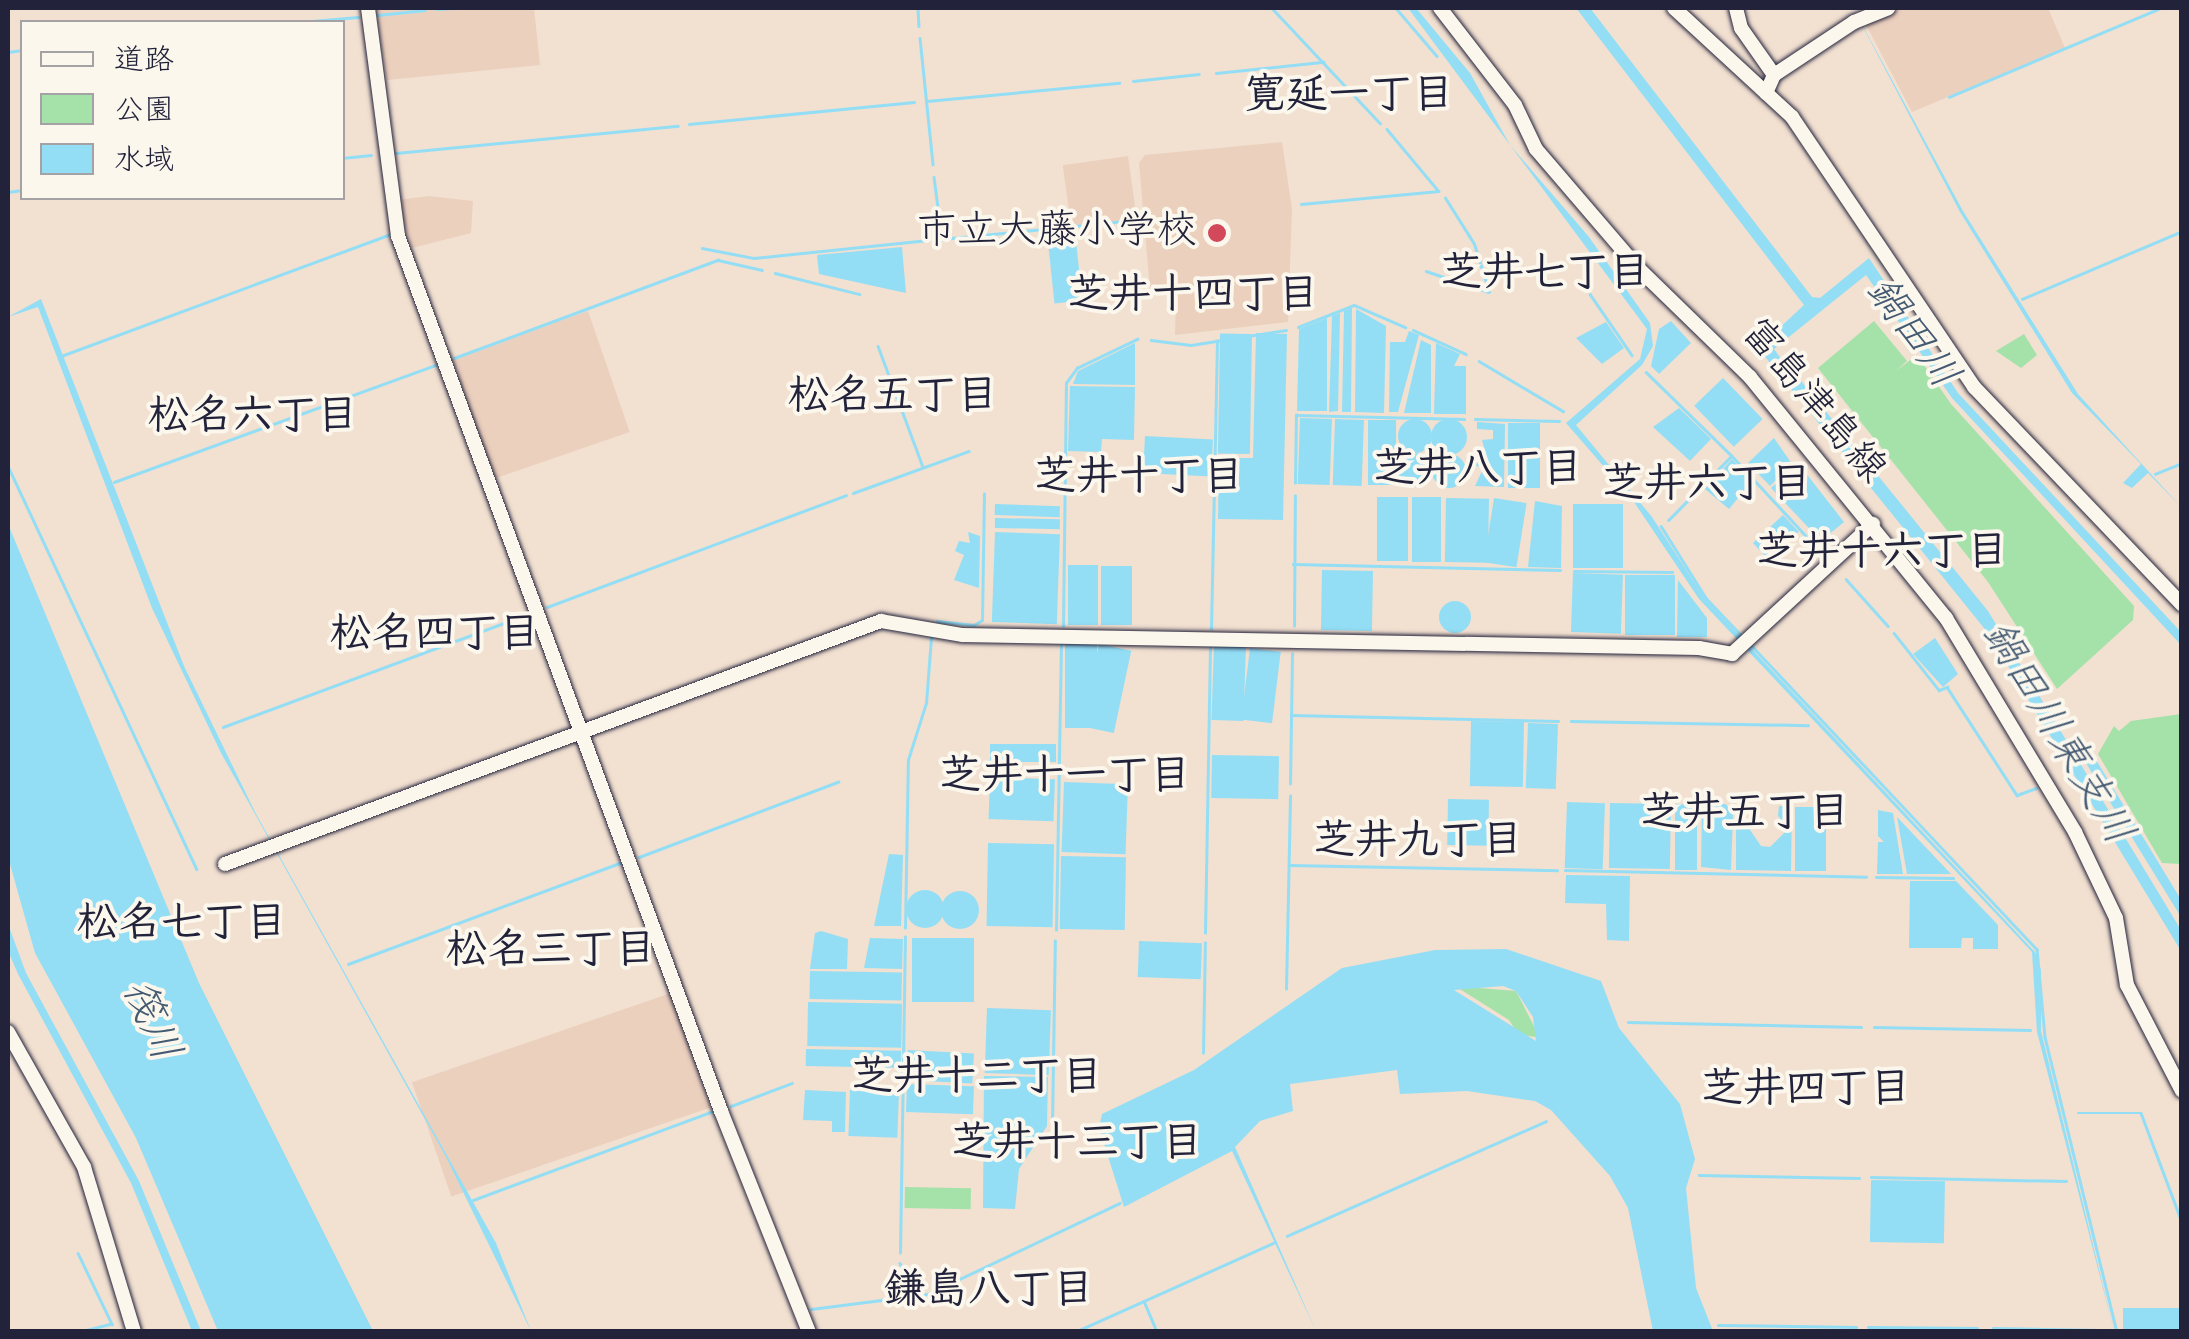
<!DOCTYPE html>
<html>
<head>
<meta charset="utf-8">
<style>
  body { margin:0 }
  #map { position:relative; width:2189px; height:1339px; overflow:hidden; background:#f2e0d1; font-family:"Indie Flower","Klee One",sans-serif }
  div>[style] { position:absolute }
  .built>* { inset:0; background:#ecd0be; transform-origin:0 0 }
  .green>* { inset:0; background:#a4e2aa; transform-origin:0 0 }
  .water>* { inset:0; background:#93def5; transform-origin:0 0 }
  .round { border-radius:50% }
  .stream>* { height:2.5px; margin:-1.25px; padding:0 1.25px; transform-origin:1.25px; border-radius:1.25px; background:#93def5 }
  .roads { filter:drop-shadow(0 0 2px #22223b) drop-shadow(0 0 2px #22223b) }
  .secondary>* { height:14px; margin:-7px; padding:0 7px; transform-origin:7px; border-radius:7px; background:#fbf7ec }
  .dots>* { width:28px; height:28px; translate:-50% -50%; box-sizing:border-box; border:5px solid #fbf7ec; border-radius:50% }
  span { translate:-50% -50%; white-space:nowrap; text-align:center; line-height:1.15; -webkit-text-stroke:8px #fbf7ec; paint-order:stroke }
  .poi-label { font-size:40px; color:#22223b }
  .right { translate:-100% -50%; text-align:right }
  .street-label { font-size:40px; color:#22223b }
  .neighbourhood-label { font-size:42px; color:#22223b; font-weight:700 }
  .water-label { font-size:42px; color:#445a73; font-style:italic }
  .frame { position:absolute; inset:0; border:10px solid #22223b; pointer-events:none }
  .legend { position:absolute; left:20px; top:20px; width:325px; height:180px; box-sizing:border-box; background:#fbf7ec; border:2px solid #a4a2a5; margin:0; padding:12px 18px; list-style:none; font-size:30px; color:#22223b }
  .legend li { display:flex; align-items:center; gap:20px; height:50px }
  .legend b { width:50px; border:2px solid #a4a2a5 }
</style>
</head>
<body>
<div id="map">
  <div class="built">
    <div style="clip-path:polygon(376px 8px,534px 8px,540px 65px,387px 80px)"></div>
    <div style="clip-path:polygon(1903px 8px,2048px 8px,2065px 48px,1912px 112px,1865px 23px)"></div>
    <div style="clip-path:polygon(1282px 142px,1292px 209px,1288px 322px,1175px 335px,1176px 288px,1150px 289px,1139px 163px,1145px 155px)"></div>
    <div style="left:1128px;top:156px;width:64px;height:66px;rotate:82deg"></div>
    <div style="clip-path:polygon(429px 196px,473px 201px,471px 233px,412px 248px,397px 200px)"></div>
    <div style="left:588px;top:311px;width:128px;height:144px;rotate:71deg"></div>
    <div style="left:671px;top:993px;width:121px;height:274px;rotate:71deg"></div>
  </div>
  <div class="green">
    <div style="clip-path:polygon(1874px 321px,1907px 361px,1896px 371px,1917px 355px,1951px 404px,2134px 606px,2133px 620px,2057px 689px,1988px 582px,1818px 368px)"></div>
    <div style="clip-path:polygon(2024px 334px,2037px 355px,2021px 368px,1996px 351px)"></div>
    <div style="clip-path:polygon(2181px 714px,2181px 864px,2162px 863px,2098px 754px,2114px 726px,2119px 731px,2131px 721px)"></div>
    <div style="clip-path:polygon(1455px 986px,1516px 991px,1540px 1038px,1518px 1034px,1509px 1020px)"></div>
    <div style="left:905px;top:1187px;width:66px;height:21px;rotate:1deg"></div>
  </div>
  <div class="water">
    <div style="clip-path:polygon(1408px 8px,1416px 8px,1470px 73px,1510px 145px,1589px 237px,1650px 323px,1653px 346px,1642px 365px,1576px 425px,1652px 517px,1705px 599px,2035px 952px,2041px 970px,2041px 1031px,2114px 1331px,2037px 1032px,2032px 952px,1699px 599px,1632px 499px,1566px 423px,1640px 359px,1647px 329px)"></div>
    <div style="clip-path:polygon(1576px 8px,1590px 8px,1812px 297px,1820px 298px,1869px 258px,1958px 393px,2181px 632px,2181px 645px,1952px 398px,1866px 275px,1774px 349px,1784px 363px,1800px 351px,1805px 358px,1793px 371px,1988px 611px,2181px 930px,2181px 951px,1988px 633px,1758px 348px,1804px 305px)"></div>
    <div style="clip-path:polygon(1853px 8px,1963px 211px,2078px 394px,2181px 507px,2148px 473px,2132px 488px,2123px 483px,2141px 464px,2072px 393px,1960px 212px)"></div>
    <div style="left:1075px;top:231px;width:70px;height:28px;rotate:84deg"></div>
    <div style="clip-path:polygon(902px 247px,906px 293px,819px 274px,817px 255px)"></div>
    <div style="clip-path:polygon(41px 299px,184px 666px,256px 814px,496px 1243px,531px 1331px,446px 1157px,221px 753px,152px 608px,38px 307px,8px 317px)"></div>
    <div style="clip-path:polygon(1352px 308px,1351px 412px,1342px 412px,1344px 311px)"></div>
    <div style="clip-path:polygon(1356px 309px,1386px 326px,1384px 413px,1355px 412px)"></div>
    <div style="clip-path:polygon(1340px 313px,1338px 411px,1329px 412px,1332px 316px)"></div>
    <div style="clip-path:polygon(1327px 318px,1327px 411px,1297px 411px,1299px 329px)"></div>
    <div style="clip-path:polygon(1671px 321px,1691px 343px,1659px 374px,1651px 366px,1659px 329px)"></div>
    <div style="clip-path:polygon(1606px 322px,1624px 348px,1602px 364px,1576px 338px)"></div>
    <div style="clip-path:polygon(1409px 331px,1419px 335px,1398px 412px,1389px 412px,1390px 342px,1405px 342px)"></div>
    <div style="clip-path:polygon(1256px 333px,1287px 334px,1283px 520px,1218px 519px,1219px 458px,1253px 458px)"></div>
    <div style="left:1252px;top:334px;width:120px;height:32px;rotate:91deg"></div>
    <div style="clip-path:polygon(1421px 340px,1431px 345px,1431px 413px,1404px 413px)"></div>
    <div style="clip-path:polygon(1135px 343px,1135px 385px,1073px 384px,1078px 371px)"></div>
    <div style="clip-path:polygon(1436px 343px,1460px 354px,1454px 366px,1466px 366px,1466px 414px,1434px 414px)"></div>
    <div style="left:1723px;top:378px;width:57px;height:40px;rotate:46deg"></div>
    <div style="clip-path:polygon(1070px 386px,1135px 387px,1134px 440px,1102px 439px,1101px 452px,1068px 451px)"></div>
    <div style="clip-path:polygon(1679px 408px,1711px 439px,1690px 461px,1653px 427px)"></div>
    <div style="left:1300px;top:418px;width:32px;height:66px;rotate:2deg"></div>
    <div class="round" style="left:1398px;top:419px;width:34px;height:34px"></div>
    <div style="left:1335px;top:419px;width:29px;height:66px;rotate:2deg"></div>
    <div class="round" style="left:1431px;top:419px;width:36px;height:36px"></div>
    <div style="left:1368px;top:420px;width:28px;height:65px"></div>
    <div style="clip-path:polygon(1477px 422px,1505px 424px,1504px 487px,1475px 486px,1484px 467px,1475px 466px,1475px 454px,1486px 454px,1482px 440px,1493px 439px,1493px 430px,1477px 429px)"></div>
    <div style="left:1508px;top:423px;width:32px;height:65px"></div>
    <div style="left:1145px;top:436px;width:68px;height:37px;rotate:3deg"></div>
    <div style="clip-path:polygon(1774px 438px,1792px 464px,1770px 486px,1748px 463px)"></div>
    <div class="round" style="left:1397px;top:453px;width:34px;height:34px"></div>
    <div class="round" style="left:1432px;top:454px;width:34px;height:34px"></div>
    <div style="clip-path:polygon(1732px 459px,1752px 481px,1729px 509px,1705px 489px)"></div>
    <div style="clip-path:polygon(1798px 463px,1844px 522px,1821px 541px,1771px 488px)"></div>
    <div style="left:1377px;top:497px;width:31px;height:64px"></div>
    <div style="left:1412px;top:497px;width:29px;height:65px"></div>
    <div style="left:1446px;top:498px;width:43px;height:64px;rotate:1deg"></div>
    <div style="left:1494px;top:498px;width:33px;height:65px;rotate:9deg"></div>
    <div style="clip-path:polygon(1535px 501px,1562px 506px,1561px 568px,1528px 567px)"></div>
    <div style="left:995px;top:504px;width:65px;height:11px;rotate:2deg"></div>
    <div style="left:1573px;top:504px;width:50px;height:64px"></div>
    <div style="left:1783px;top:515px;width:23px;height:41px;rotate:47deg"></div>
    <div style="left:995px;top:518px;width:65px;height:10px;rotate:1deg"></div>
    <div style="clip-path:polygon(8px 524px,199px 983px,373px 1331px,218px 1331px,136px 1138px,35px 953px,8px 857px)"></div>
    <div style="clip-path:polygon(968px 532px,980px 536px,979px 588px,954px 580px,964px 555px,955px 551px,959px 541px,970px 543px)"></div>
    <div style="left:995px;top:532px;width:65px;height:90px;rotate:2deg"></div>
    <div style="left:1068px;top:565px;width:30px;height:60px"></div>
    <div style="left:1101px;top:566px;width:31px;height:59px"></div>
    <div style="left:1322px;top:570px;width:51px;height:60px;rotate:1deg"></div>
    <div style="left:1573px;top:573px;width:50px;height:59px;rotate:2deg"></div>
    <div style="left:1625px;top:575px;width:50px;height:60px"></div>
    <div style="clip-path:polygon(1678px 580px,1707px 618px,1707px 637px,1677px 637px)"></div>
    <div class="round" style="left:1439px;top:601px;width:32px;height:32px"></div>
    <div style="clip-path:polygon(1935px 638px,1958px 674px,1943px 687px,1913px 654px)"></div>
    <div style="left:1065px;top:644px;width:32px;height:84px"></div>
    <div style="left:1099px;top:644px;width:33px;height:84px;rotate:12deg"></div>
    <div style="left:1214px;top:646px;width:32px;height:74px;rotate:2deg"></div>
    <div style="left:1250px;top:648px;width:31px;height:72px;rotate:7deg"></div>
    <div style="left:1471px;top:721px;width:53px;height:65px;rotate:1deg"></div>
    <div style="left:1528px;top:723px;width:30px;height:65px;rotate:2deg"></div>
    <div style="left:990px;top:744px;width:66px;height:18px"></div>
    <div style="clip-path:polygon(2090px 750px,2180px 898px,2181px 917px,2081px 755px)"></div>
    <div style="left:1212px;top:755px;width:67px;height:43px;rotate:1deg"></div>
    <div style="left:990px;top:777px;width:65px;height:42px;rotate:2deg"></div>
    <div style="left:1064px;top:782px;width:64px;height:70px;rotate:2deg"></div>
    <div style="left:1448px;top:799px;width:41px;height:46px;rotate:1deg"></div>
    <div style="left:1567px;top:802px;width:38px;height:66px;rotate:2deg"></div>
    <div style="left:1610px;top:803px;width:61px;height:65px;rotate:1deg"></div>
    <div style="left:1675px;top:804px;width:22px;height:66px"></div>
    <div style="clip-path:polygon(1702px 804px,1726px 804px,1733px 815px,1731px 870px,1701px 867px)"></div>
    <div style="clip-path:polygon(1779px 806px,1792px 806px,1791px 871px,1736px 870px,1736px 824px,1746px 824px,1761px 846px,1770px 847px,1789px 828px,1778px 816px)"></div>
    <div style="left:1795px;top:807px;width:31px;height:64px"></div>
    <div style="clip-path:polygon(1878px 810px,1893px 813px,1903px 874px,1877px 874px,1878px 842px,1884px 842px,1878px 836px)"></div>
    <div style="clip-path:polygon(1897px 817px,1951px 874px,1907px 874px)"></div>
    <div style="left:988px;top:843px;width:66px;height:83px;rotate:1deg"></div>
    <div style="clip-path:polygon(889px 854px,903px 855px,901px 926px,874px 926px)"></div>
    <div style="left:1061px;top:856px;width:65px;height:73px;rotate:1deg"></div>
    <div style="clip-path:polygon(1566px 875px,1630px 876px,1629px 941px,1607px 940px,1606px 904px,1565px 903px)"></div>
    <div style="clip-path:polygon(1910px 881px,1956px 881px,1998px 925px,1998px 949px,1973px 949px,1973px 938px,1962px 938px,1961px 948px,1909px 948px)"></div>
    <div class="round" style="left:906px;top:890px;width:38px;height:38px"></div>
    <div class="round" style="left:941px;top:891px;width:38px;height:38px"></div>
    <div style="clip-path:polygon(8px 924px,26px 973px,139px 1181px,201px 1331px,192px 1331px,131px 1183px,18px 974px,8px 951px)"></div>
    <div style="clip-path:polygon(821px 931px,848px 939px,847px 969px,810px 969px,815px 933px)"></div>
    <div style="clip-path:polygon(870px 938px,903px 939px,902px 969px,864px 968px)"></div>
    <div style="left:912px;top:938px;width:62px;height:64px"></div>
    <div style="left:1139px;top:941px;width:63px;height:36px;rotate:2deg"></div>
    <div style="clip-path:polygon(evenodd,1506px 949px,1601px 981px,1619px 1028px,1680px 1104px,1695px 1159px,1686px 1188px,1696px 1288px,1713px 1331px,1653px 1331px,1628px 1208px,1610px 1176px,1551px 1110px,1535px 1101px,1467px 1091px,1400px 1094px,1397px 1070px,1290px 1084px,1293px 1111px,1260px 1121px,1235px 1147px,1316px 1331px,1232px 1151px,1124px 1207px,1099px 1128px,1102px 1114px,1194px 1070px,1342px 968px,1435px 950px,1506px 949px,1503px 986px,1516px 991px,1533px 1017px,1536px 1041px,1454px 990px,1503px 986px)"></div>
    <div style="left:810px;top:971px;width:92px;height:28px;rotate:1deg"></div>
    <div style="left:808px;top:1002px;width:94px;height:44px;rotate:1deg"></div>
    <div style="left:987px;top:1008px;width:64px;height:65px;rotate:2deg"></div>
    <div style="left:806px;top:1049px;width:95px;height:17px;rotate:1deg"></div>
    <div style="left:908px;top:1050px;width:66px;height:30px;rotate:3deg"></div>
    <div style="clip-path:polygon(984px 1076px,1048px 1077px,1047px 1126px,1019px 1169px,1015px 1209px,983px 1208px)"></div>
    <div style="left:907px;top:1084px;width:67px;height:28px;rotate:2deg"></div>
    <div style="clip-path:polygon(805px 1090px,846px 1092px,845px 1132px,832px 1132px,832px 1121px,803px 1120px)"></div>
    <div style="left:850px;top:1090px;width:49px;height:46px;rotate:2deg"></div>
    <div style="left:1871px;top:1180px;width:74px;height:62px;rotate:1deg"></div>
    <div style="left:2123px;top:1308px;width:58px;height:24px"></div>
  </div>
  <div class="stream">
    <div style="left:918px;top:8px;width:18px;rotate:87deg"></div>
    <div style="left:1272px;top:8px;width:158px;rotate:46.8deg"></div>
    <div style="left:1396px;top:8px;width:63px;rotate:49.5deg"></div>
    <div style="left:436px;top:9px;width:18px;rotate:-3deg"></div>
    <div style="left:378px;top:15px;width:47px;rotate:-6.1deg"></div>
    <div style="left:300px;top:22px;width:58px;rotate:-4.9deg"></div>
    <div style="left:920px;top:38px;width:127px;rotate:84.1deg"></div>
    <div style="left:8px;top:52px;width:14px;rotate:-8deg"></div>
    <div style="left:1216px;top:73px;width:108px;rotate:-5.9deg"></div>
    <div style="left:1133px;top:81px;width:66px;rotate:-6.1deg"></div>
    <div style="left:1949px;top:97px;width:230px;rotate:-22.8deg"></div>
    <div style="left:927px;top:101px;width:193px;rotate:-5.4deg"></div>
    <div style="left:689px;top:124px;width:226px;rotate:-5.6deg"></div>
    <div style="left:396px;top:153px;width:283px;rotate:-5.5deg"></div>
    <div style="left:342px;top:158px;width:29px;rotate:-6deg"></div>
    <div style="left:934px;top:177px;width:63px;rotate:82.6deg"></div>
    <div style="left:942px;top:239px;width:194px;rotate:-5.6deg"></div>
    <div style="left:8px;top:192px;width:14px;rotate:-8deg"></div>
    <div style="left:1301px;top:204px;width:138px;rotate:-5.4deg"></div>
    <div style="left:1438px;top:191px;width:80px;rotate:-129.9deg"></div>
    <div style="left:702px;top:248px;width:53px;rotate:10.9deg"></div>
    <div style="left:754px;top:258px;width:175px;rotate:-5.9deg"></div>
    <div style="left:1426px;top:271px;width:66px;rotate:18.4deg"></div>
    <div style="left:1489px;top:292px;width:50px;rotate:-107.4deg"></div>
    <div style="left:1474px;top:244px;width:54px;rotate:-122.2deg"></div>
    <div style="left:775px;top:273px;width:87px;rotate:14deg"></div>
    <div style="left:1590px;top:294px;width:74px;rotate:55.5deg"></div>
    <div style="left:2022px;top:299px;width:174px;rotate:-23deg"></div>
    <div style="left:1298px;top:327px;width:60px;rotate:-21.4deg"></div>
    <div style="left:1354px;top:305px;width:56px;rotate:23.3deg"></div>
    <div style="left:1413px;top:330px;width:58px;rotate:24.4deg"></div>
    <div style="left:1151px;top:340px;width:40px;rotate:7.1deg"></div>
    <div style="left:1191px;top:345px;width:96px;rotate:-9deg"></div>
    <div style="left:878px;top:346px;width:129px;rotate:69.6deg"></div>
    <div style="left:61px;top:356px;width:349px;rotate:-20.3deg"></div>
    <div style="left:454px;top:358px;width:282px;rotate:-20.4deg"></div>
    <div style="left:718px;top:260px;width:45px;rotate:12.8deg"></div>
    <div style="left:1479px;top:361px;width:98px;rotate:30.8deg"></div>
    <div style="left:1646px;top:372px;width:120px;rotate:44.3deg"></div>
    <div style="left:1732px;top:456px;width:90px;rotate:134.5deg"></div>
    <div style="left:1475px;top:419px;width:84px;rotate:1.4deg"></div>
    <div style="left:1733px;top:457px;width:128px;rotate:47.2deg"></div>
    <div style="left:8px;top:466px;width:445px;rotate:64.9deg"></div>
    <div style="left:2155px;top:474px;width:29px;rotate:-22deg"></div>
    <div style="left:114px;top:482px;width:342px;rotate:-20deg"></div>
    <div style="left:1295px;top:483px;width:68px;rotate:-89.2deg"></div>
    <div style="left:1296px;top:415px;width:168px;rotate:1.4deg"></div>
    <div style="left:853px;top:493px;width:123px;rotate:-19.9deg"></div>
    <div style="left:1661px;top:526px;width:85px;rotate:58deg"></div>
    <div style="left:1706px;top:598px;width:54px;rotate:46.5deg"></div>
    <div style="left:1293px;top:564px;width:267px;rotate:1.3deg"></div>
    <div style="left:1574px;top:571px;width:98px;rotate:0.6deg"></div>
    <div style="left:1846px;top:579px;width:63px;rotate:48.2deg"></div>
    <div style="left:547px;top:607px;width:319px;rotate:-20.5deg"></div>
    <div style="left:937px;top:621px;width:37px;rotate:6deg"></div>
    <div style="left:974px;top:625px;width:9px;rotate:-32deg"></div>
    <div style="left:982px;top:620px;width:126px;rotate:-89.1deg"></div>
    <div style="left:1063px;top:626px;width:243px;rotate:-89.3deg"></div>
    <div style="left:1066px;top:383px;width:19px;rotate:-54deg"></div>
    <div style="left:1077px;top:368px;width:67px;rotate:-25.8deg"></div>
    <div style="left:1294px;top:626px;width:130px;rotate:-89.6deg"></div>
    <div style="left:1211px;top:629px;width:288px;rotate:-88.8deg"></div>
    <div style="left:1894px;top:633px;width:73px;rotate:51.7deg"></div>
    <div style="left:1939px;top:690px;width:9px;rotate:-21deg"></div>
    <div style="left:1947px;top:687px;width:129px;rotate:57.1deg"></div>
    <div style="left:2017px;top:795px;width:20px;rotate:-20deg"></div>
    <div style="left:1752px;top:646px;width:416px;rotate:46.8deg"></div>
    <div style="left:2037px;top:949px;width:88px;rotate:84.8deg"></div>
    <div style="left:2045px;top:1037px;width:304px;rotate:76.3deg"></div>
    <div style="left:1291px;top:715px;width:267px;rotate:1.3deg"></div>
    <div style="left:1571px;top:721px;width:237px;rotate:1deg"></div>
    <div style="left:223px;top:727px;width:325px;rotate:-20.3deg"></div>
    <div style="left:1290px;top:784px;width:130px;rotate:-89.1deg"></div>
    <div style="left:639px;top:857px;width:213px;rotate:-20.7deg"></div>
    <div style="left:1289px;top:865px;width:268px;rotate:1.1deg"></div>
    <div style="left:1565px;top:870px;width:301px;rotate:1.3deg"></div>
    <div style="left:1876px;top:877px;width:77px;rotate:0.7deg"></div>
    <div style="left:905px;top:928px;width:168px;rotate:-89deg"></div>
    <div style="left:908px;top:760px;width:60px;rotate:-72.5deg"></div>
    <div style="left:926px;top:703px;width:65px;rotate:-85.6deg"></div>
    <div style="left:1056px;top:930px;width:287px;rotate:-89deg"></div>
    <div style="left:1205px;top:933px;width:286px;rotate:-89deg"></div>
    <div style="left:348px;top:964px;width:290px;rotate:-20.4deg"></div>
    <div style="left:1286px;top:989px;width:193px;rotate:-88.8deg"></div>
    <div style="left:1628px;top:1022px;width:233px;rotate:1.2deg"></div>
    <div style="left:1874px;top:1027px;width:156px;rotate:1.1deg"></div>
    <div style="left:1203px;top:1053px;width:110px;rotate:-89deg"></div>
    <div style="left:731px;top:1106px;width:65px;rotate:-20.7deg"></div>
    <div style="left:2078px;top:1113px;width:63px"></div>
    <div style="left:2141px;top:1113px;width:116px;rotate:69.4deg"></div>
    <div style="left:1052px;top:1124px;width:183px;rotate:-89.1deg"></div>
    <div style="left:1699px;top:1175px;width:160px;rotate:1.1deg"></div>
    <div style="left:1871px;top:1177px;width:195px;rotate:1.2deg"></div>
    <div style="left:473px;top:1200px;width:254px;rotate:-20.3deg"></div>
    <div style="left:1287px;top:1236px;width:283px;rotate:-23.9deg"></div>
    <div style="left:78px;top:1253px;width:79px;rotate:64.4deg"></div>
    <div style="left:112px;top:1324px;width:33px;rotate:166deg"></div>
    <div style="left:900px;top:1253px;width:316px;rotate:-89.1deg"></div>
    <div style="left:900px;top:1263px;width:35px;rotate:68deg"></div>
    <div style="left:1144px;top:1301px;width:34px;rotate:67deg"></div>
    <div style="left:811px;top:1309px;width:118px;rotate:-7.3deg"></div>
    <div style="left:928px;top:1294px;width:212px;rotate:-25.4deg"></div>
    <div style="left:1718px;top:1325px;width:138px;rotate:0.8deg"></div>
    <div style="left:1868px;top:1327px;width:109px;rotate:0.5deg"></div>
    <div style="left:1993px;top:1328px;width:110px;rotate:1deg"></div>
    <div style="left:1075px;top:1332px;width:219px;rotate:-24.2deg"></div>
  </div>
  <div class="roads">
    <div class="secondary">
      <div style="left:368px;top:8px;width:230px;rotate:82.5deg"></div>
      <div style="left:398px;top:236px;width:933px;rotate:69.74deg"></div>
      <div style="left:721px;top:1111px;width:238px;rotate:68.3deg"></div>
      <div style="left:1440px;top:8px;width:123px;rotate:52.3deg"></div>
      <div style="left:1515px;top:105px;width:49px;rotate:64.5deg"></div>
      <div style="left:1536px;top:149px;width:158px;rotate:49.4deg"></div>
      <div style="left:1639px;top:269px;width:155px;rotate:44.2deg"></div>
      <div style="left:1750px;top:377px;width:311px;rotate:50.9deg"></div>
      <div style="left:1946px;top:618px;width:250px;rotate:58.9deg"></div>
      <div style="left:2075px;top:832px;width:95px;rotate:64.5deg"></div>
      <div style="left:2116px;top:918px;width:68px;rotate:80.7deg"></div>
      <div style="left:2127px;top:985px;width:119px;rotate:62.6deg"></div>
      <div style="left:1674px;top:8px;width:161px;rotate:42.7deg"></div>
      <div style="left:1792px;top:117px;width:326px;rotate:56deg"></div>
      <div style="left:1974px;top:387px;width:301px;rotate:46.3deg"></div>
      <div style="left:1736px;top:8px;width:21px;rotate:76deg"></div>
      <div style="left:1741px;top:28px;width:57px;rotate:54.9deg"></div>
      <div style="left:1766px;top:93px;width:20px;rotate:-66deg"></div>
      <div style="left:1774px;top:75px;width:96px;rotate:-33.5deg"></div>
      <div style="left:1854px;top:22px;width:37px;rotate:-22deg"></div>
      <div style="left:225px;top:864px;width:700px;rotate:-20.33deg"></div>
      <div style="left:881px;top:621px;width:82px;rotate:9.8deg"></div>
      <div style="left:962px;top:635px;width:737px;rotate:1.01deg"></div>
      <div style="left:1699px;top:648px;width:34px;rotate:10deg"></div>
      <div style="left:1732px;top:654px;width:192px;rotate:-42.7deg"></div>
      <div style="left:8px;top:1032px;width:155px;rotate:60.6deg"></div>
      <div style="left:84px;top:1167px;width:172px;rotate:73.1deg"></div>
    </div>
  </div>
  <div class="dots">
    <div style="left:1217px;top:233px;background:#d1495b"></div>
  </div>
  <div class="poi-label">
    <span class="right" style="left:1197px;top:233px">市立大藤小学校</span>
  </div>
  <div class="street-label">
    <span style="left:1812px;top:402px;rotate:50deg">富島津島線</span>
  </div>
  <div class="neighbourhood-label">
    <span style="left:1349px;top:97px">寛延一丁目</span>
    <span style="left:1545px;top:275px">芝井七丁目</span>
    <span style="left:1193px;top:297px">芝井十四丁目</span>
    <span style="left:893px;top:398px">松名五丁目</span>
    <span style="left:253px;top:418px">松名六丁目</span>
    <span style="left:1478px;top:471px">芝井八丁目</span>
    <span style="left:1139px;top:479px">芝井十丁目</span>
    <span style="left:1707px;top:486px">芝井六丁目</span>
    <span style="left:1882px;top:554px">芝井十六丁目</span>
    <span style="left:435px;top:636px">松名四丁目</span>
    <span style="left:1065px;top:778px">芝井十一丁目</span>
    <span style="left:1745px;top:815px">芝井五丁目</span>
    <span style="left:1418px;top:843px">芝井九丁目</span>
    <span style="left:182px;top:925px">松名七丁目</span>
    <span style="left:551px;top:952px">松名三丁目</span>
    <span style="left:977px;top:1079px">芝井十二丁目</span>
    <span style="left:1806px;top:1091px">芝井四丁目</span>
    <span style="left:1077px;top:1145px">芝井十三丁目</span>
    <span style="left:989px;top:1292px">鎌島八丁目</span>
  </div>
  <div class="water-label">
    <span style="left:1911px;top:334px;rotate:54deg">鍋田川</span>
    <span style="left:2056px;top:734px;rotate:59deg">鍋田川東支川</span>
    <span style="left:149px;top:1021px;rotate:66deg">筏川</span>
  </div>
  <div class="frame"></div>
  <ul class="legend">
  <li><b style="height:12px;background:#fbf7ec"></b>道路</li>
  <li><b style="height:28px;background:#a4e2aa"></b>公園</li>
  <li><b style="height:28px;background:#93def5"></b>水域</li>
  </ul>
</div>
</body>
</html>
